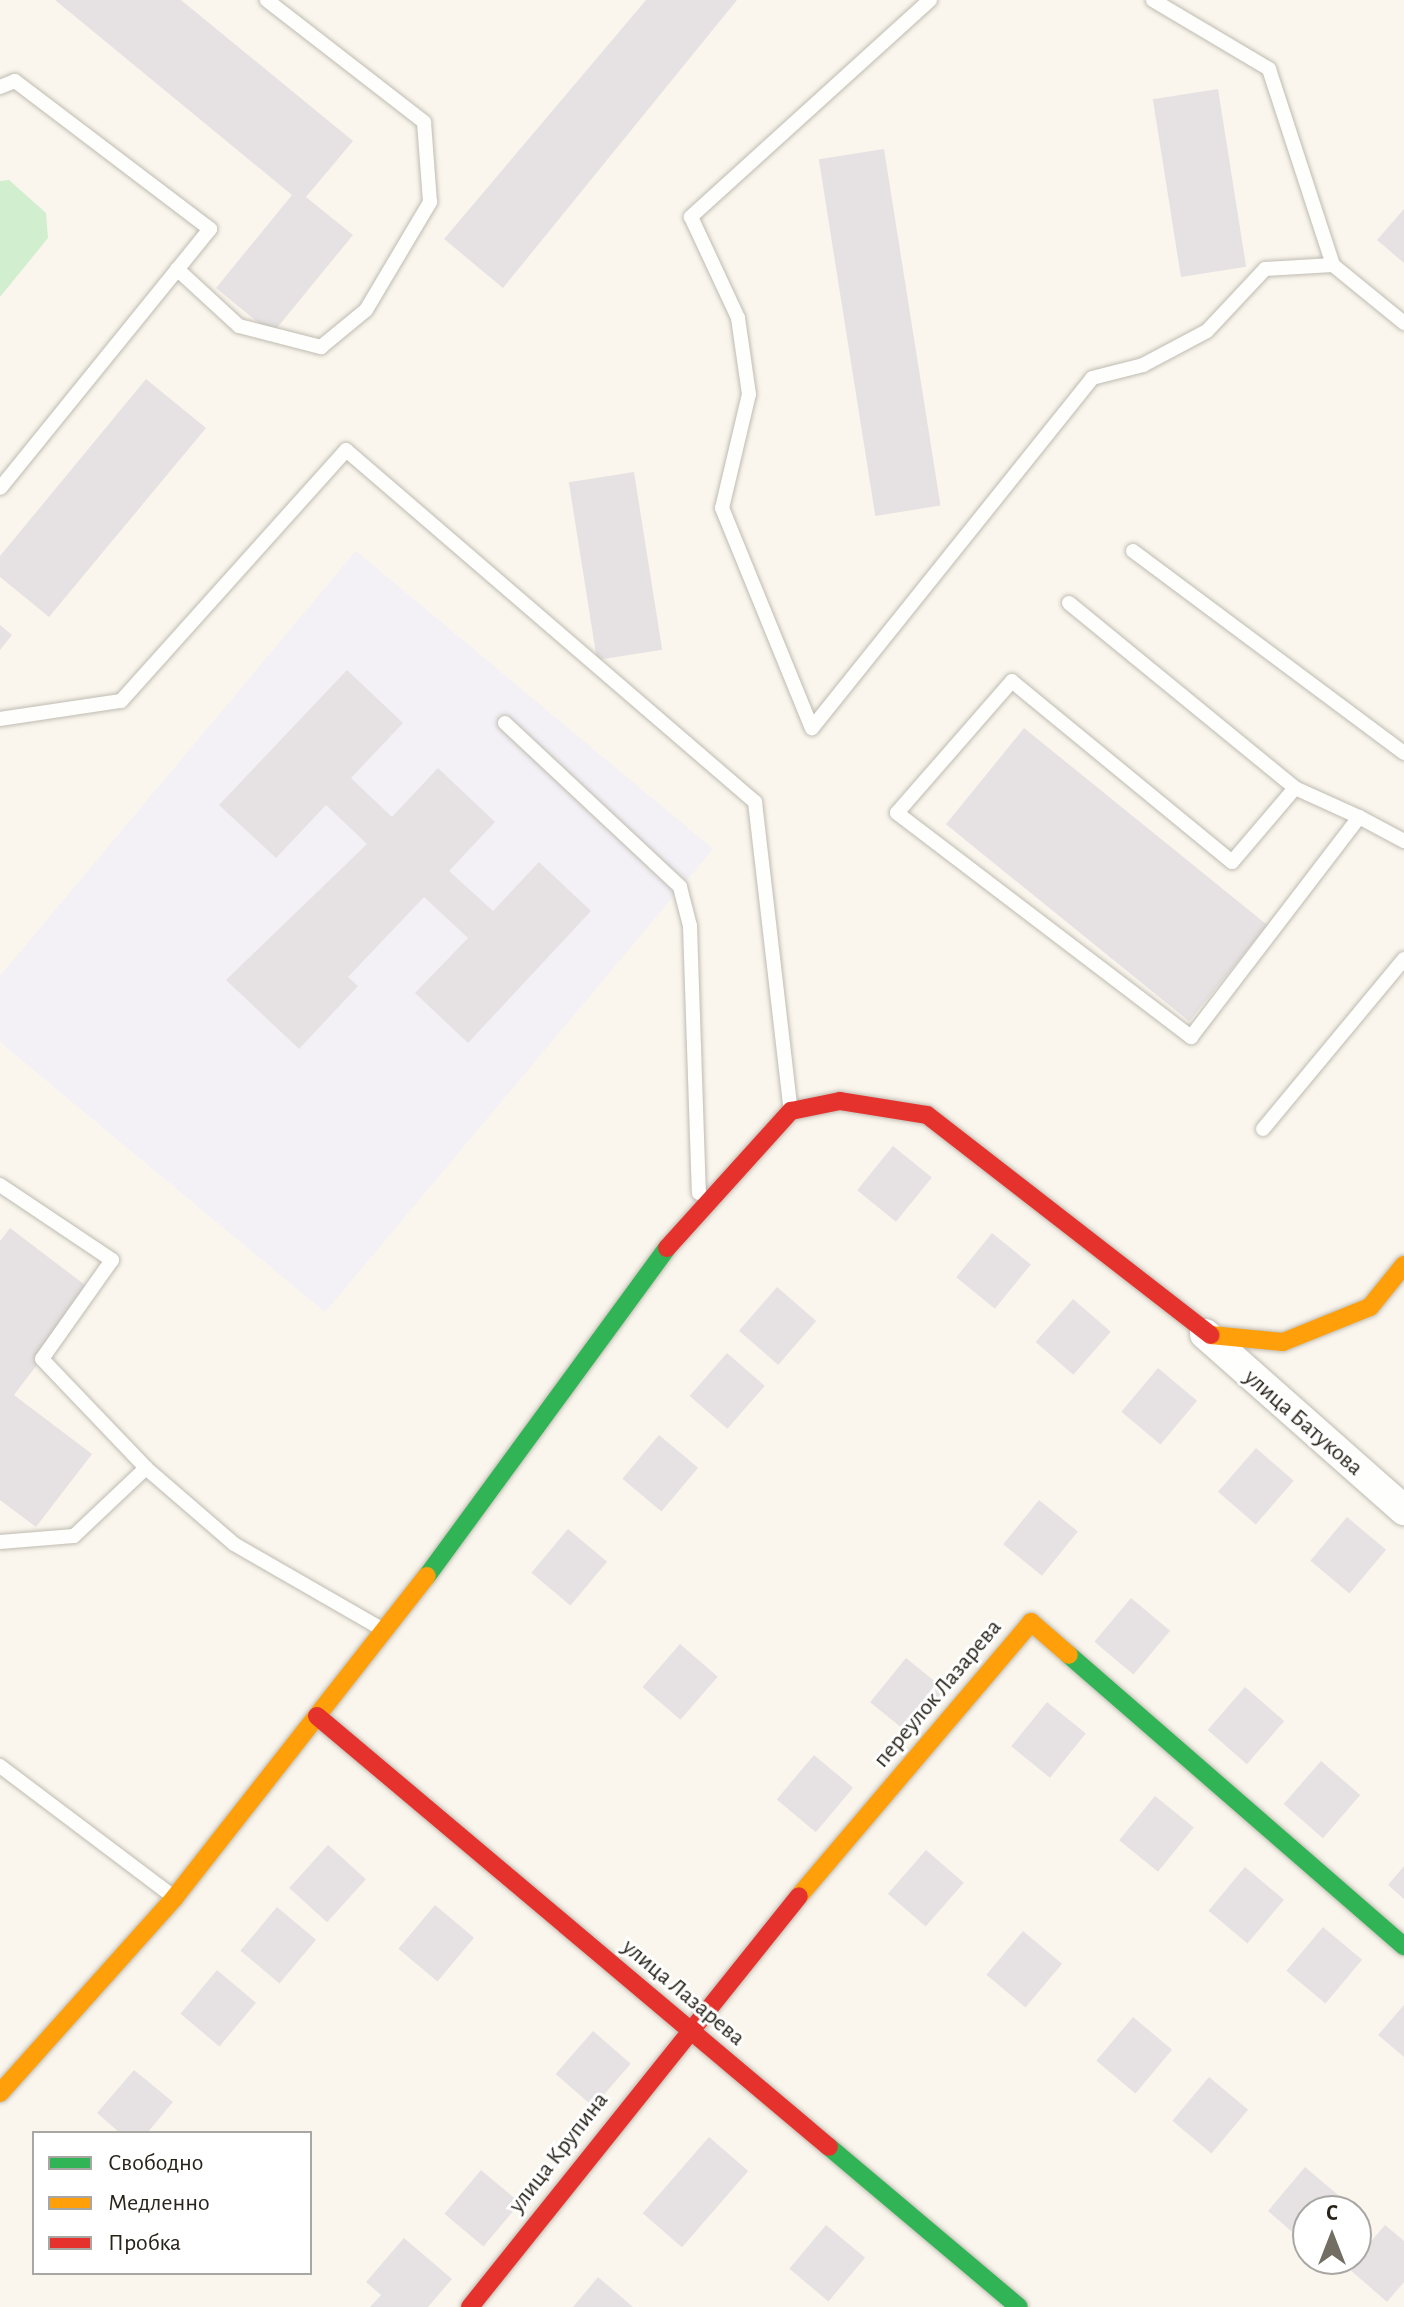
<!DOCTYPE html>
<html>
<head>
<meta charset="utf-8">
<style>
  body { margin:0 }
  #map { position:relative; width:1404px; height:2307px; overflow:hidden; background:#faf6ed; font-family:"Alegreya Sans",sans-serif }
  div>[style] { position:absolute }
  .education>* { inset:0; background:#f3f0f6 }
  .green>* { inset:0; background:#d1eecf }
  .building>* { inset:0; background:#e6e2e3; transform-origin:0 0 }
  .roads { filter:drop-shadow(0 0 2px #bfbbb2) drop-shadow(0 0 2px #bfbbb2) }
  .lane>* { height:14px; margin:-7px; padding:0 7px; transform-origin:7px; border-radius:7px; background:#fefefc }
  .street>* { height:30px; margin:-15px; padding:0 15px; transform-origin:15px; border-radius:15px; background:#fefefc }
  .fast>* { height:18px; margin:-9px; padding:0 9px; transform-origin:9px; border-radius:9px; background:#30b455 }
  .slow>* { height:18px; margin:-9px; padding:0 9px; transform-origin:9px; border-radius:9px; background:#ff9f0a }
  .jam>* { height:18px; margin:-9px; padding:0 9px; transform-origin:9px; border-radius:9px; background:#e5322d }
  span { translate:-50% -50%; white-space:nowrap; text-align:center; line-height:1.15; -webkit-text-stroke:6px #fff; paint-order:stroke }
  .street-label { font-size:24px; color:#28241a }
  .legend { position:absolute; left:32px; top:2131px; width:280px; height:144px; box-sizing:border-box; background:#fff; border:2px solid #a9a7a3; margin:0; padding:10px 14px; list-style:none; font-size:24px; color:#28241a }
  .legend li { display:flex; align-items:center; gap:16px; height:40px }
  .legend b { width:40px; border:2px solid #a9a7a3 }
  .north { position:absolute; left:1292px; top:2195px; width:80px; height:80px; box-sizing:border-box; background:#fff; border:2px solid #a9a7a3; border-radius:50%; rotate:0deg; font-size:22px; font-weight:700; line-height:32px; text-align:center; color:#28241a }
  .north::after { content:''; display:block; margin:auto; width:28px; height:36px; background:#726e64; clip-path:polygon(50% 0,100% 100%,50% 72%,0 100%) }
</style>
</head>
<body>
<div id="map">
  <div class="education">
    <div style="clip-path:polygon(356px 551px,713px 849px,325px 1312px,0 1042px,0 976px)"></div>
  </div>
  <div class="green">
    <div style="clip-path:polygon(9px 180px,46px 213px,48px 238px,0 297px,0 181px)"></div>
  </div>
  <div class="building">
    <div style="clip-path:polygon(55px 0,181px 0,353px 141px,306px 197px,353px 235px,272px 334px,216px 288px,292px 195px)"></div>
    <div style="clip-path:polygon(646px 0,737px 0,503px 288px,444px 239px)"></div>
    <div style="left:1218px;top:89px;width:180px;height:66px;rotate:81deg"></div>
    <div style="left:884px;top:149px;width:361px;height:66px;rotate:81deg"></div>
    <div style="clip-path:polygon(1404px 209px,1404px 263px,1377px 240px)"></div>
    <div style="clip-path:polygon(146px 379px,206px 428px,49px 617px,0 577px,0 556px)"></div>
    <div style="left:634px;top:472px;width:180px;height:66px;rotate:81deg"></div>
    <div style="clip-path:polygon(0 625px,12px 635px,0 650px)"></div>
    <div style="clip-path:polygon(347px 670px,403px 723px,351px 778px,392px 817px,438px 768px,495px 822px,449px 871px,493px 911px,539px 862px,591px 911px,468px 1043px,415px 993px,468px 938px,424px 897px,348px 977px,358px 986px,299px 1049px,226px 980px,367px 844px,326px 805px,276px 858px,219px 805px)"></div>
    <div style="left:1024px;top:728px;width:313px;height:124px;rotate:39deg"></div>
    <div style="left:893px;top:1146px;width:50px;height:57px;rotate:39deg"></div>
    <div style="clip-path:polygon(10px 1228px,93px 1291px,14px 1395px,92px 1454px,36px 1527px,0 1500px,0 1241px)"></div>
    <div style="left:992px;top:1233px;width:50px;height:57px;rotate:39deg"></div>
    <div style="left:777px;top:1287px;width:52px;height:58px;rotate:41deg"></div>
    <div style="left:1073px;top:1299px;width:50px;height:57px;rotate:41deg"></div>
    <div style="left:727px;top:1353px;width:50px;height:57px;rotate:41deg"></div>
    <div style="left:1158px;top:1368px;width:51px;height:57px;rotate:40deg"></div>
    <div style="left:659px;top:1435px;width:51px;height:57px;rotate:40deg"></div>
    <div style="left:1256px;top:1448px;width:50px;height:58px;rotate:41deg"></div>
    <div style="left:1039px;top:1500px;width:50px;height:57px;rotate:39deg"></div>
    <div style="left:1347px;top:1517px;width:51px;height:57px;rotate:40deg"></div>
    <div style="left:568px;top:1529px;width:51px;height:57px;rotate:40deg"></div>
    <div style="left:1131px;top:1598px;width:51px;height:57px;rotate:40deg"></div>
    <div style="left:680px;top:1644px;width:50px;height:57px;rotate:41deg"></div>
    <div style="left:906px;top:1658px;width:50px;height:57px;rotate:39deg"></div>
    <div style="left:1245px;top:1687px;width:52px;height:57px;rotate:41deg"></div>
    <div style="left:1047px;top:1702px;width:50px;height:57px;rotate:39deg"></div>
    <div style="left:814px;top:1755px;width:51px;height:58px;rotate:40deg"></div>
    <div style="left:1321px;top:1761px;width:52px;height:57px;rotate:41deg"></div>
    <div style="left:1155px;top:1796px;width:50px;height:57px;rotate:39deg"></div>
    <div style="left:328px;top:1845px;width:51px;height:58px;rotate:42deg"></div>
    <div style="left:926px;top:1850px;width:50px;height:58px;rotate:41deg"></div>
    <div style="clip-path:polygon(1404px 1866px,1404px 1899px,1388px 1885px)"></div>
    <div style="left:1245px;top:1867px;width:51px;height:57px;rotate:40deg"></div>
    <div style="left:435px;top:1905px;width:51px;height:57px;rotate:40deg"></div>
    <div style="left:277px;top:1907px;width:51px;height:57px;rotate:40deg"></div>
    <div style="left:1323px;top:1927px;width:51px;height:57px;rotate:40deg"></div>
    <div style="left:1023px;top:1931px;width:51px;height:57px;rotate:40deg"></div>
    <div style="left:217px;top:1970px;width:51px;height:57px;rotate:40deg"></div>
    <div style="clip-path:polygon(1404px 2005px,1404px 2057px,1378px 2035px)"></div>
    <div style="left:1133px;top:2017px;width:51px;height:57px;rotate:40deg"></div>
    <div style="left:593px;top:2031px;width:50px;height:57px;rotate:41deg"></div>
    <div style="clip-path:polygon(134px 2070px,173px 2102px,147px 2133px,120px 2133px,97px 2113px)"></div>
    <div style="left:1209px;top:2077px;width:51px;height:57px;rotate:40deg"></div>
    <div style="left:709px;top:2137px;width:52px;height:101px;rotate:41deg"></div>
    <div style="clip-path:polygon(1305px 2167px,1344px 2200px,1335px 2211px,1308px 2211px,1306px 2244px,1268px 2211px)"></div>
    <div style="left:481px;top:2170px;width:51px;height:57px;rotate:40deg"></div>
    <div style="left:826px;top:2225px;width:51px;height:57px;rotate:40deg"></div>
    <div style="clip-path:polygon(1385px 2225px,1404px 2241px,1404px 2282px,1387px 2302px,1348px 2268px)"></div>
    <div style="clip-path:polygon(404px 2238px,452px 2279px,428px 2307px,370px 2307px,381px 2295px,366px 2282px)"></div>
    <div style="clip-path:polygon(598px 2277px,633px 2307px,573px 2307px)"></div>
  </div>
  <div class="roads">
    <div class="lane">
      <div style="left:930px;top:0;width:323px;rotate:137.8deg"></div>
      <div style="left:691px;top:217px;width:111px;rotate:65deg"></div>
      <div style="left:738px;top:318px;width:77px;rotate:81.8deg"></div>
      <div style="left:749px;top:394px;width:117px;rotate:103.3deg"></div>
      <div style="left:722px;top:508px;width:238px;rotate:67.8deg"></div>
      <div style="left:812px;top:728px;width:448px;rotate:-51.3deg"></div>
      <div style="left:1092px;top:378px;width:53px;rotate:-14.3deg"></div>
      <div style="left:1143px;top:365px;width:72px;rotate:-28deg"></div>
      <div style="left:1207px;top:331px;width:85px;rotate:-46.9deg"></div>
      <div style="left:1265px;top:269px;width:68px;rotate:-3.4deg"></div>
      <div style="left:1333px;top:265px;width:206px;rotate:-108.1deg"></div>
      <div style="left:1269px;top:69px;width:135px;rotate:-149.3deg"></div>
      <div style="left:0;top:87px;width:16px;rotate:-22deg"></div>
      <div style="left:15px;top:81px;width:245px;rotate:37.2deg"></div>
      <div style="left:210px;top:229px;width:333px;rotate:129deg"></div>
      <div style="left:1333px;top:265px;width:92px;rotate:39.2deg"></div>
      <div style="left:177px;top:269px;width:84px;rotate:42.6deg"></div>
      <div style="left:239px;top:326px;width:85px;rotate:14.4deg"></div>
      <div style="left:321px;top:347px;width:58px;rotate:-39.4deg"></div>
      <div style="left:366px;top:310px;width:126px;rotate:-59.3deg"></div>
      <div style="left:430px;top:202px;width:80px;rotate:-94.3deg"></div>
      <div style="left:424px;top:122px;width:199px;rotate:-142.2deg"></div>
      <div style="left:1133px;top:551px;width:338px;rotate:36.7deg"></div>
      <div style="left:1069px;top:603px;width:292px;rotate:39.3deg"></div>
      <div style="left:1295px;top:788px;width:97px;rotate:130.4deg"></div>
      <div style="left:1232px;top:862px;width:285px;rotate:-140.6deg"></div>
      <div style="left:1012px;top:681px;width:175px;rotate:131.1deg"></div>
      <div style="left:897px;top:813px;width:370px;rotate:37.3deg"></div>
      <div style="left:1191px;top:1037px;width:277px;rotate:-52.6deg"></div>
      <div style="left:1359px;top:817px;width:51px;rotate:28.1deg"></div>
      <div style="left:0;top:719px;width:122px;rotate:-8.5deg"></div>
      <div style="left:121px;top:701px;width:337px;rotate:-48.1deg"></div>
      <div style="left:346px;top:450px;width:540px;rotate:40.72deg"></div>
      <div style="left:755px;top:802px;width:306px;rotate:83.4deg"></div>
      <div style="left:505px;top:723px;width:240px;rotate:43.1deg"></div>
      <div style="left:680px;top:887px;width:40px;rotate:75.6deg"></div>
      <div style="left:690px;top:926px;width:267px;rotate:88.1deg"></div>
      <div style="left:1295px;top:788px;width:70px;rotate:24.4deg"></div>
      <div style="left:1263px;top:1129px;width:221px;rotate:-50.3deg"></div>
      <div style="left:0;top:1185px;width:135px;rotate:33.8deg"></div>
      <div style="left:112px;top:1260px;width:121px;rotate:125.3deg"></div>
      <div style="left:42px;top:1359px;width:151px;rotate:46.3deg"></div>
      <div style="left:146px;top:1468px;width:116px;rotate:40.8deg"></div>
      <div style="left:234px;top:1544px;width:171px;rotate:29.9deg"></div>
      <div style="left:0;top:1542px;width:74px;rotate:-4.6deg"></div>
      <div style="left:74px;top:1536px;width:99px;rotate:-43.4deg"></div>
      <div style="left:0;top:1766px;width:214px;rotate:37deg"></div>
    </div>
    <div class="street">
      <div style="left:1205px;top:1334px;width:266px;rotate:41.5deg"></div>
    </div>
    <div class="fast">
      <div style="left:427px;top:1576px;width:406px;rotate:-53.8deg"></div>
      <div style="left:1069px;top:1655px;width:444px;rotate:41deg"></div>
      <div style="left:829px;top:2147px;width:248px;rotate:40.1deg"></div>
    </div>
    <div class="slow">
      <div style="left:1211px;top:1335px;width:72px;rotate:5.6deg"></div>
      <div style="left:1283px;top:1342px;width:94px;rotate:-21.9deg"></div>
      <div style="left:1370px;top:1307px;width:54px;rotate:-51deg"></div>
      <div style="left:799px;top:1896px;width:359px;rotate:-49.7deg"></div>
      <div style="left:1031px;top:1622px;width:50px;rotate:41deg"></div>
      <div style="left:0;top:2093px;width:263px;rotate:-48.2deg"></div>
      <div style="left:175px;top:1897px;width:408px;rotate:-51.9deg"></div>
    </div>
    <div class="jam">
      <div style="left:667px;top:1248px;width:185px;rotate:-47.9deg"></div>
      <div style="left:791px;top:1111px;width:50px;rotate:-11.5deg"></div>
      <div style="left:840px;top:1101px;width:88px;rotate:9.1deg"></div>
      <div style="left:927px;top:1115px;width:359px;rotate:37.8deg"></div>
      <div style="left:317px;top:1716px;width:669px;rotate:40.09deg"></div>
      <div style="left:470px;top:2307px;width:526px;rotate:-51.32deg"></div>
    </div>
  </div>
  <div class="street-label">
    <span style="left:1303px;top:1423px;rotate:41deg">улица Батукова</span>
    <span style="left:938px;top:1694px;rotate:-50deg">переулок Лазарева</span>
    <span style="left:683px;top:1993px;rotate:40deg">улица Лазарева</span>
    <span style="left:559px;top:2153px;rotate:-52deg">улица Крупина</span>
  </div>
  <ul class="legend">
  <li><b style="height:10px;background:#30b455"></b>Свободно</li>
  <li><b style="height:10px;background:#ff9f0a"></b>Медленно</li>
  <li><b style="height:10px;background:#e5322d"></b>Пробка</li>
  </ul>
  <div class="north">С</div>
</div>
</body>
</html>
